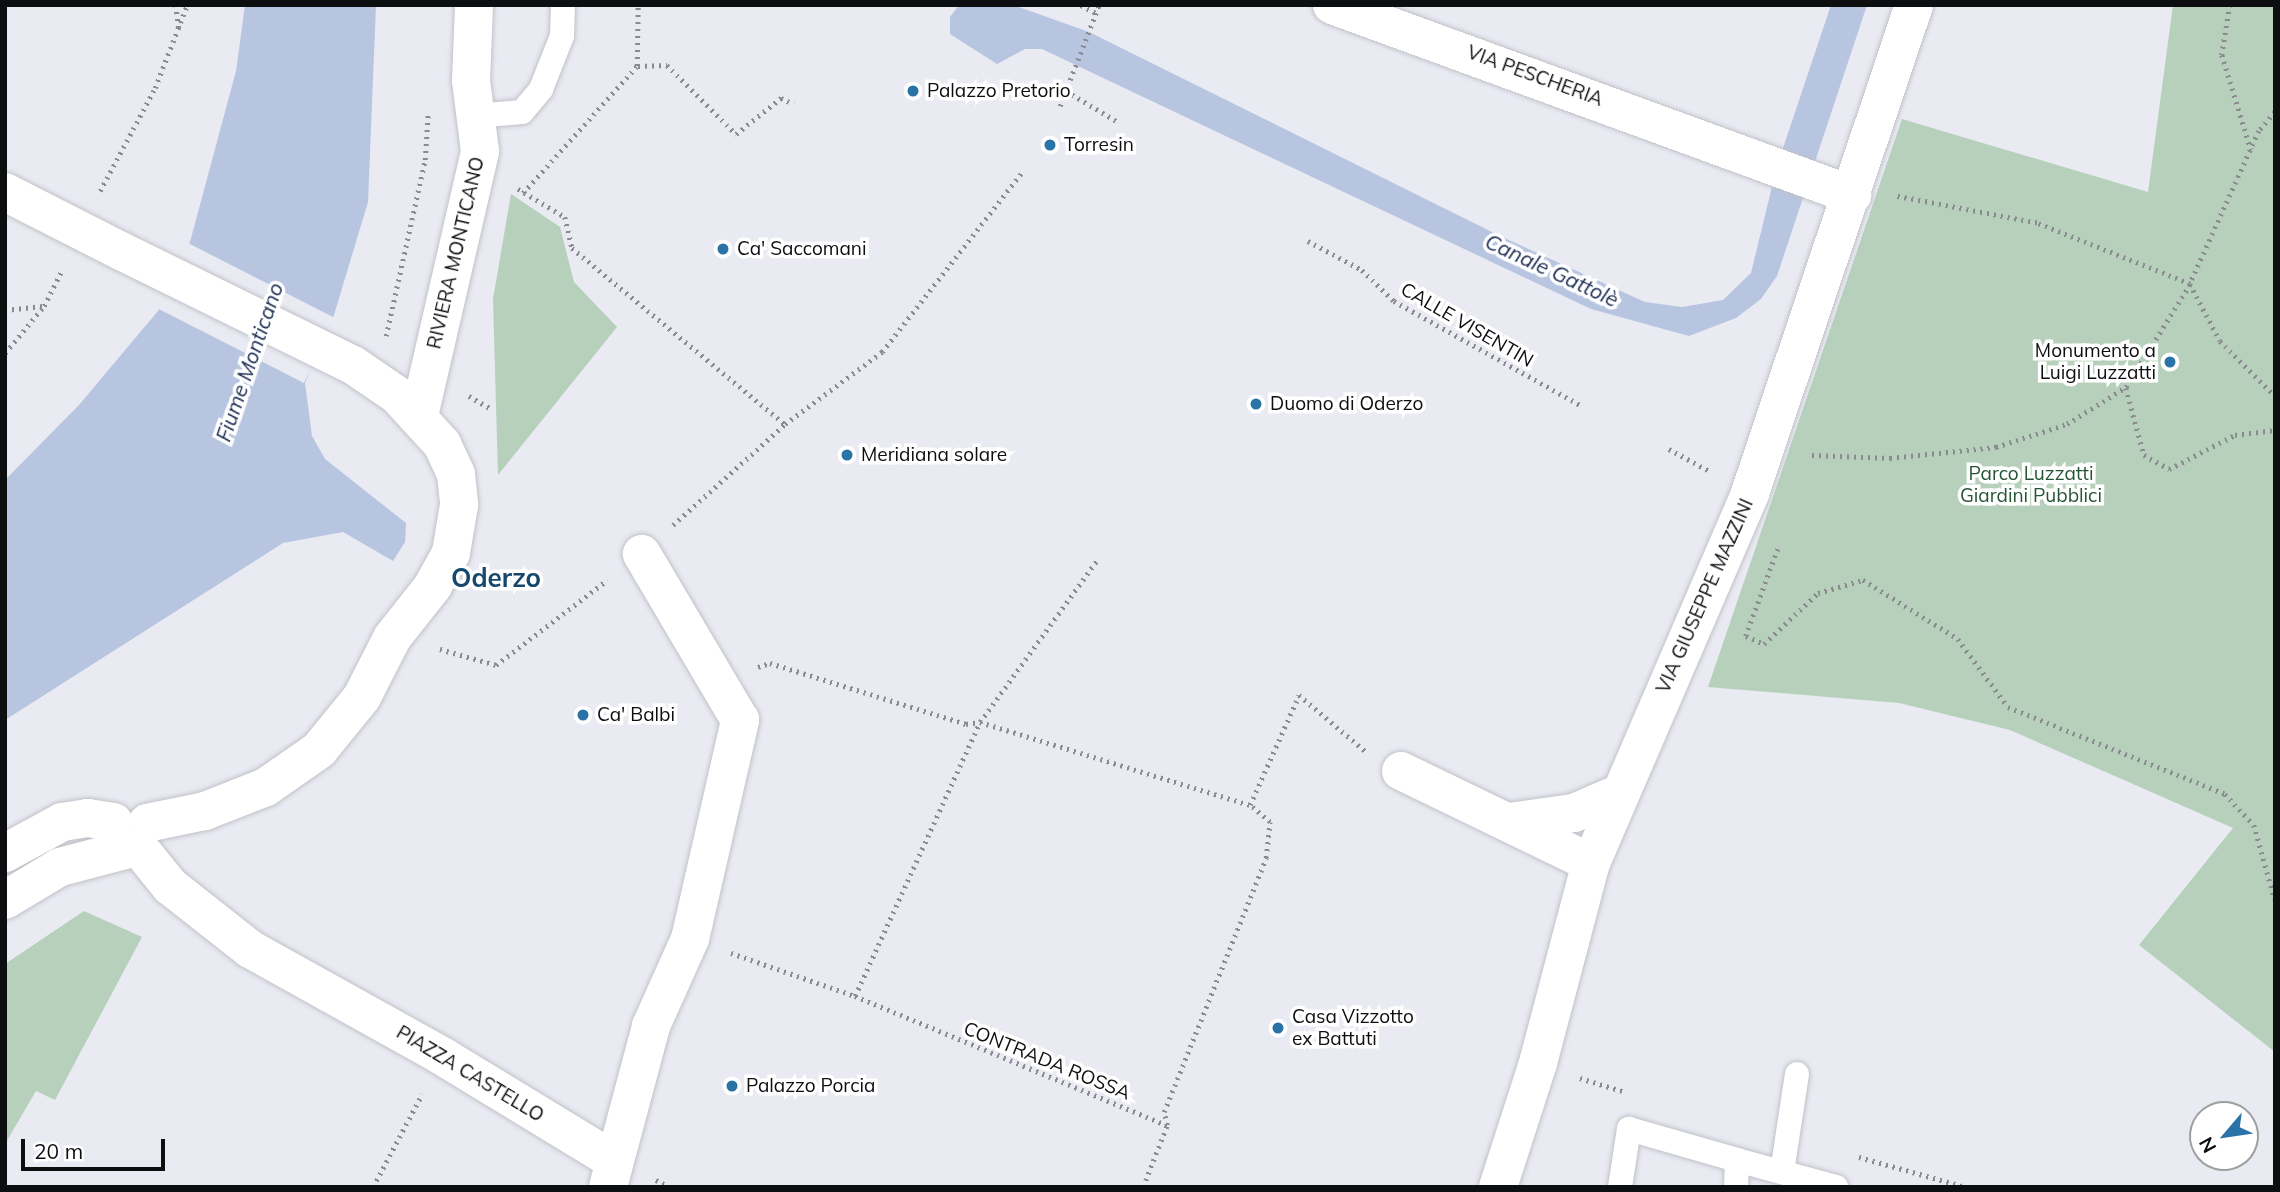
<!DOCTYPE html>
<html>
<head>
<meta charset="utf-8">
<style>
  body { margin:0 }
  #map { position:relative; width:2280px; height:1192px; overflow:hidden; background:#e9eaf2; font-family:Mulish,sans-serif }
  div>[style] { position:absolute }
  .green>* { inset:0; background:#b6d0bc }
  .water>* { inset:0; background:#b7c5e1 }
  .pier>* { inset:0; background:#e9eaf2; transform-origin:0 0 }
  .path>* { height:4.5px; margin-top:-2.25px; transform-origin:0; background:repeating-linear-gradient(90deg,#8a8b90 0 2px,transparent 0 7px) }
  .roads { filter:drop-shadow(0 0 2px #c1c2c9) drop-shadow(0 0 2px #c1c2c9) }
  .lane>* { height:24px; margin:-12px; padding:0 12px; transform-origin:12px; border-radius:12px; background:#fff }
  .street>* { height:38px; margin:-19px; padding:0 19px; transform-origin:19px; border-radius:19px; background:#fff }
  .secondary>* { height:38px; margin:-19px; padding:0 19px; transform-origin:19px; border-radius:19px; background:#fff }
  .dots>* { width:19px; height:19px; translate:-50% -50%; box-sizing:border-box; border:4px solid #fff; border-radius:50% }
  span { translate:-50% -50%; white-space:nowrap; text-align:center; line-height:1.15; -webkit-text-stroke:7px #fff; paint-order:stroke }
  .street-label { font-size:19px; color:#0d0e10 }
  .poi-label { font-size:19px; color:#0d0e10 }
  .left { translate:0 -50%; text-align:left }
  .right { translate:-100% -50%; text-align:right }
  .park-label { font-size:19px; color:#275435 }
  .water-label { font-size:21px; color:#1d2f55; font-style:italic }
  .district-label { font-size:26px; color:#15486c; font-weight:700 }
  .frame { position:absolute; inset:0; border:7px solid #0d0e10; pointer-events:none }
  .north { position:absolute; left:2189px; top:1101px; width:70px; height:70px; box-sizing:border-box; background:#fff; border:2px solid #9e9f9f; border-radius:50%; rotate:241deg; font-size:19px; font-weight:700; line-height:28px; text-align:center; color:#0d0e10 }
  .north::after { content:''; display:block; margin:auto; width:24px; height:32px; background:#2a73a7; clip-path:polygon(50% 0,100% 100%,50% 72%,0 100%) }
  .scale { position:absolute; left:21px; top:1139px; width:144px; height:32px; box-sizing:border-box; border:4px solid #0d0e10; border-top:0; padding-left:9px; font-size:21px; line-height:24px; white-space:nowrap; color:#0d0e10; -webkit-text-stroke:5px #fff; paint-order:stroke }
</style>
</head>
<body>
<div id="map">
  <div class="green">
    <div style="clip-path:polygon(2173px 5px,2275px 5px,2275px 1052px,2139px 945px,2233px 828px,2010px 730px,1899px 703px,1708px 687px,1902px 119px,2148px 192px)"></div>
    <div style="clip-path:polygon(511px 194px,560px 227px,574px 282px,617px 327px,498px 475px,493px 299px)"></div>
    <div style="clip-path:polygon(84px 911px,142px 937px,55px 1100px,36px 1091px,5px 1144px,5px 964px)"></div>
  </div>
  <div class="water">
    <div style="clip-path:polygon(245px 5px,376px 5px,368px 202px,334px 315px,305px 383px,312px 436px,325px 459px,406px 523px,405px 542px,393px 561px,343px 532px,283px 543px,5px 720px,5px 480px,79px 405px,158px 311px,190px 242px,236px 71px)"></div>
    <div style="clip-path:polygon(959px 5px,1013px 5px,1089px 32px,1500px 236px,1645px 302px,1682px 307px,1723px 300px,1751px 273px,1777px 166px,1831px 5px,1867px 5px,1777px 276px,1761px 299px,1736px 318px,1689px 336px,1591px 309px,1042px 49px,1025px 49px,997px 64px,950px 34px,950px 17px)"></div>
  </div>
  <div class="pier">
    <div style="left:186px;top:242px;width:169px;height:72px;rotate:27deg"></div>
  </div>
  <div class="path">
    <div style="left:176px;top:5px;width:24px;rotate:83deg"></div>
    <div style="left:1081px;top:5px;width:17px;rotate:28deg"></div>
    <div style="left:2230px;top:5px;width:51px;rotate:99.1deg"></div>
    <div style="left:2222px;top:55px;width:99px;rotate:73deg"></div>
    <div style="left:638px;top:66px;width:29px;rotate:-2deg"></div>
    <div style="left:667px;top:65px;width:98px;rotate:45deg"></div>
    <div style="left:736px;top:134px;width:58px;rotate:-38.7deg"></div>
    <div style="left:781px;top:98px;width:14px;rotate:25deg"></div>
    <div style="left:1066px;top:91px;width:61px;rotate:30.8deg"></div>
    <div style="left:1060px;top:106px;width:108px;rotate:-68.9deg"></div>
    <div style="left:2275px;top:112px;width:25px;rotate:130deg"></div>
    <div style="left:2259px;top:131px;width:168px;rotate:114.3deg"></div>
    <div style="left:2190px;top:284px;width:64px;rotate:62.2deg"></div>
    <div style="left:2220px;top:341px;width:78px;rotate:45deg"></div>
    <div style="left:518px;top:189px;width:55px;rotate:30.8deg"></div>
    <div style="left:565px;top:217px;width:32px;rotate:77deg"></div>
    <div style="left:572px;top:248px;width:276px;rotate:39.6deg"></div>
    <div style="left:100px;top:191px;width:117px;rotate:-61.9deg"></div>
    <div style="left:155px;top:88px;width:89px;rotate:-68.9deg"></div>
    <div style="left:523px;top:193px;width:171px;rotate:-48.1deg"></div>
    <div style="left:637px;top:66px;width:61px;rotate:-89.1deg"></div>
    <div style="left:1308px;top:241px;width:61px;rotate:28.2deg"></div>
    <div style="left:1362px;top:270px;width:45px;rotate:44.1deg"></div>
    <div style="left:1394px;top:301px;width:213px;rotate:29.2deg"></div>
    <div style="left:5px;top:310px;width:38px;rotate:-6deg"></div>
    <div style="left:386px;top:336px;width:180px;rotate:-77.5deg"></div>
    <div style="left:425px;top:160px;width:46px;rotate:-86.3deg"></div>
    <div style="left:5px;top:353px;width:61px;rotate:-50.3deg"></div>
    <div style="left:44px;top:306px;width:40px;rotate:-63.4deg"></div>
    <div style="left:2126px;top:388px;width:69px;rotate:75deg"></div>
    <div style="left:2144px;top:455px;width:29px;rotate:29deg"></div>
    <div style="left:2169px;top:469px;width:74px;rotate:-27.3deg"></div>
    <div style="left:2235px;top:435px;width:40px;rotate:-7.1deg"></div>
    <div style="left:469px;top:396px;width:24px;rotate:30deg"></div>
    <div style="left:1669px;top:449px;width:48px;rotate:28.7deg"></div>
    <div style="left:1812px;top:455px;width:78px;rotate:2.2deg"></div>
    <div style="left:1890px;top:458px;width:107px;rotate:-5.9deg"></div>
    <div style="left:1996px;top:447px;width:75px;rotate:-17.9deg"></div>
    <div style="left:2067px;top:424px;width:70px;rotate:-32.1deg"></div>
    <div style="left:2126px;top:387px;width:121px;rotate:-58.1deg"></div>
    <div style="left:2190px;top:284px;width:165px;rotate:-158.3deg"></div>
    <div style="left:2037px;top:223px;width:144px;rotate:-169.2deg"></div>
    <div style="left:673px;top:525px;width:151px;rotate:-42deg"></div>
    <div style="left:785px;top:424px;width:121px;rotate:-36.6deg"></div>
    <div style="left:882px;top:352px;width:228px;rotate:-52.1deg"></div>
    <div style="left:1778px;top:549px;width:93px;rotate:110.2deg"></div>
    <div style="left:1746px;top:636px;width:20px;rotate:24deg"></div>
    <div style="left:1764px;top:644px;width:74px;rotate:-43.4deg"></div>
    <div style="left:1818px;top:593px;width:47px;rotate:-16.1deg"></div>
    <div style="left:1863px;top:580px;width:112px;rotate:31.8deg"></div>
    <div style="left:1958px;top:639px;width:84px;rotate:53.7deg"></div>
    <div style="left:2008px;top:707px;width:234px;rotate:21.8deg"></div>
    <div style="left:2225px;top:794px;width:42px;rotate:46.9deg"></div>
    <div style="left:2254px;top:825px;width:78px;rotate:74.4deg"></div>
    <div style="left:440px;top:649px;width:58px;rotate:15.9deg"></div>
    <div style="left:496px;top:665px;width:140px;rotate:-37.4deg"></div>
    <div style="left:758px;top:667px;width:13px;rotate:-18deg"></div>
    <div style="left:770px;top:663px;width:205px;rotate:17.3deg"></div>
    <div style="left:966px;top:724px;width:14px;rotate:-8deg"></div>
    <div style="left:980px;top:722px;width:201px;rotate:-54.1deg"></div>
    <div style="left:731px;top:953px;width:131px;rotate:19.1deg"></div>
    <div style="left:855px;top:996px;width:338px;rotate:22.5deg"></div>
    <div style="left:855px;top:996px;width:301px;rotate:-65.5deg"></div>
    <div style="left:980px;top:722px;width:282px;rotate:17.1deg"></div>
    <div style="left:1580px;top:1078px;width:47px;rotate:17.3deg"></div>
    <div style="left:1167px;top:1125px;width:13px;rotate:-103deg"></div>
    <div style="left:1164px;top:1112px;width:274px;rotate:-68.1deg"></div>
    <div style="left:1266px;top:858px;width:36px;rotate:-84deg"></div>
    <div style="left:1270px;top:822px;width:26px;rotate:-140deg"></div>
    <div style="left:1250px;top:805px;width:120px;rotate:-66deg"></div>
    <div style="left:1299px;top:695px;width:87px;rotate:40.3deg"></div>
    <div style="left:1859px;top:1157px;width:111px;rotate:15.7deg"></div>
    <div style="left:656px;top:1180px;width:16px;rotate:27deg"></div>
    <div style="left:373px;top:1187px;width:105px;rotate:-62.2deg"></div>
    <div style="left:1143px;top:1187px;width:66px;rotate:-68.8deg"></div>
  </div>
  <div class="roads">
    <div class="lane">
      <div style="left:475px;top:116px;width:47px;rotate:-4.9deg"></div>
      <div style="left:522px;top:112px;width:30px;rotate:-50deg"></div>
      <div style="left:541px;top:89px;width:57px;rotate:-68.4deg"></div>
      <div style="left:562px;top:36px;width:31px;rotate:-88deg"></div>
      <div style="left:1737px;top:1160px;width:103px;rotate:15.3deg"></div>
      <div style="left:1782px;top:1172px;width:99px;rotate:-81.3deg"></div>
      <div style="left:1620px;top:1187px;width:59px;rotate:-81.2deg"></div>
      <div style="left:1629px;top:1129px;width:112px;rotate:16deg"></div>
      <div style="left:1737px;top:1160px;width:27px;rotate:92deg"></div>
    </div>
    <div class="street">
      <div style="left:1332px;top:5px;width:554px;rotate:20.07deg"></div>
      <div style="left:121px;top:251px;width:258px;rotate:26.2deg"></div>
      <div style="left:353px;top:365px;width:53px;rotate:34.3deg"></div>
      <div style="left:397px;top:395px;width:67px;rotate:47.4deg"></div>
      <div style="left:442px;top:444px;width:33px;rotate:65deg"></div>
      <div style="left:456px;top:474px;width:31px;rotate:84deg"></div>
      <div style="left:459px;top:505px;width:49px;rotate:99.5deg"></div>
      <div style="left:451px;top:553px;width:38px;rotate:119deg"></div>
      <div style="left:433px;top:586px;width:66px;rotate:128.3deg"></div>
      <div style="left:392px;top:638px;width:66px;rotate:117deg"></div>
      <div style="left:362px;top:697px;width:68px;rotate:129.1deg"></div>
      <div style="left:319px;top:750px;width:65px;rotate:145.1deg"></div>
      <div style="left:266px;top:787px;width:66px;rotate:158.5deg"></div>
      <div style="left:205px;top:811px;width:59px;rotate:168.3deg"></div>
      <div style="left:419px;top:416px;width:272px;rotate:-77deg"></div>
      <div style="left:480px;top:151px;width:71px;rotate:-97.3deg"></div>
      <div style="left:471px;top:81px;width:76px;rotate:-87.7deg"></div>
      <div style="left:1401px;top:771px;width:211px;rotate:25.8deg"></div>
      <div style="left:1509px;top:822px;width:66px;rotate:-7.9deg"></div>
      <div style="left:1574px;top:813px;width:48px;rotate:-23.4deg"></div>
      <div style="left:140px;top:849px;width:48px;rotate:51deg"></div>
      <div style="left:170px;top:886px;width:102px;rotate:38.2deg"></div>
      <div style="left:250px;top:949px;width:220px;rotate:29.1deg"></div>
      <div style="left:442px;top:1056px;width:202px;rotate:31.3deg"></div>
      <div style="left:5px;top:853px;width:65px;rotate:-28.5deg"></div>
      <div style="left:62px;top:822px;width:26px;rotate:-9deg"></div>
      <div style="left:88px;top:818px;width:26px;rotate:9deg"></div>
      <div style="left:5px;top:900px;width:64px;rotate:-31deg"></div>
      <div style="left:60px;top:867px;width:67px;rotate:-14.7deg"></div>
      <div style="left:608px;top:1187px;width:167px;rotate:-75deg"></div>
      <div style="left:651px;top:1026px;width:95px;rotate:-65.9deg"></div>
      <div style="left:690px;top:939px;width:225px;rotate:-77.1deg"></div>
      <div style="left:740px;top:720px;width:193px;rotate:-120.6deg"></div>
    </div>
    <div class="secondary">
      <div style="left:5px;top:192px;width:130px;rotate:27deg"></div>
      <div style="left:1498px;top:1187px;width:130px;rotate:-72.1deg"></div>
      <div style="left:1538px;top:1063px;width:207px;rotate:-75.2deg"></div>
      <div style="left:1591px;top:863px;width:403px;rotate:-66.7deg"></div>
      <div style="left:1750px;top:493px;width:515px;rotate:-71.42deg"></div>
    </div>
  </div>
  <div class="dots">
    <div style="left:913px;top:91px;background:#2a73a7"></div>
    <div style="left:1050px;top:145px;background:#2a73a7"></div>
    <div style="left:723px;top:249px;background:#2a73a7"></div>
    <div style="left:2170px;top:362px;background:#2a73a7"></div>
    <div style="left:1256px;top:404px;background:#2a73a7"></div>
    <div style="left:847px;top:455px;background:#2a73a7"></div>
    <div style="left:583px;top:715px;background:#2a73a7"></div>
    <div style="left:1278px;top:1028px;background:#2a73a7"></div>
    <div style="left:732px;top:1086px;background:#2a73a7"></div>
  </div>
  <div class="street-label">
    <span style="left:1535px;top:76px;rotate:20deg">VIA PESCHERIA</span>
    <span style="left:456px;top:253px;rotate:-77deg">RIVIERA MONTICANO</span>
    <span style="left:1467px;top:325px;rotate:30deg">CALLE VISENTIN</span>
    <span style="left:1705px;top:596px;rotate:-66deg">VIA GIUSEPPE MAZZINI</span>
    <span style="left:1047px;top:1061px;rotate:22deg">CONTRADA ROSSA</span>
    <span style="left:470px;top:1074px;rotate:31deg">PIAZZA CASTELLO</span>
  </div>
  <div class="poi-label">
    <span class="left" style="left:927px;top:91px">Palazzo Pretorio</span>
    <span class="left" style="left:1064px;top:145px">Torresin</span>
    <span class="left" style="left:737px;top:249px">Ca' Saccomani</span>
    <span class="right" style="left:2156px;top:362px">Monumento a<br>Luigi Luzzatti</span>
    <span class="left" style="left:1270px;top:404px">Duomo di Oderzo</span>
    <span class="left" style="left:861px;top:455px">Meridiana solare</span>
    <span class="left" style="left:597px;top:715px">Ca' Balbi</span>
    <span class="left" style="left:1292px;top:1028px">Casa Vizzotto<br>ex Battuti</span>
    <span class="left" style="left:746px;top:1086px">Palazzo Porcia</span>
  </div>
  <div class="park-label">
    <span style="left:2031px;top:485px">Parco Luzzatti<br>Giardini Pubblici</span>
  </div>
  <div class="water-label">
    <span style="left:1552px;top:270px;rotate:25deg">Canale Gattolè</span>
    <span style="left:249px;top:362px;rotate:-71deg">Fiume Monticano</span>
  </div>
  <div class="district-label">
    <span style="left:496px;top:578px">Oderzo</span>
  </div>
  <div class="frame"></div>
  <div class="north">N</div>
  <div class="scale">20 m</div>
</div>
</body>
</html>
